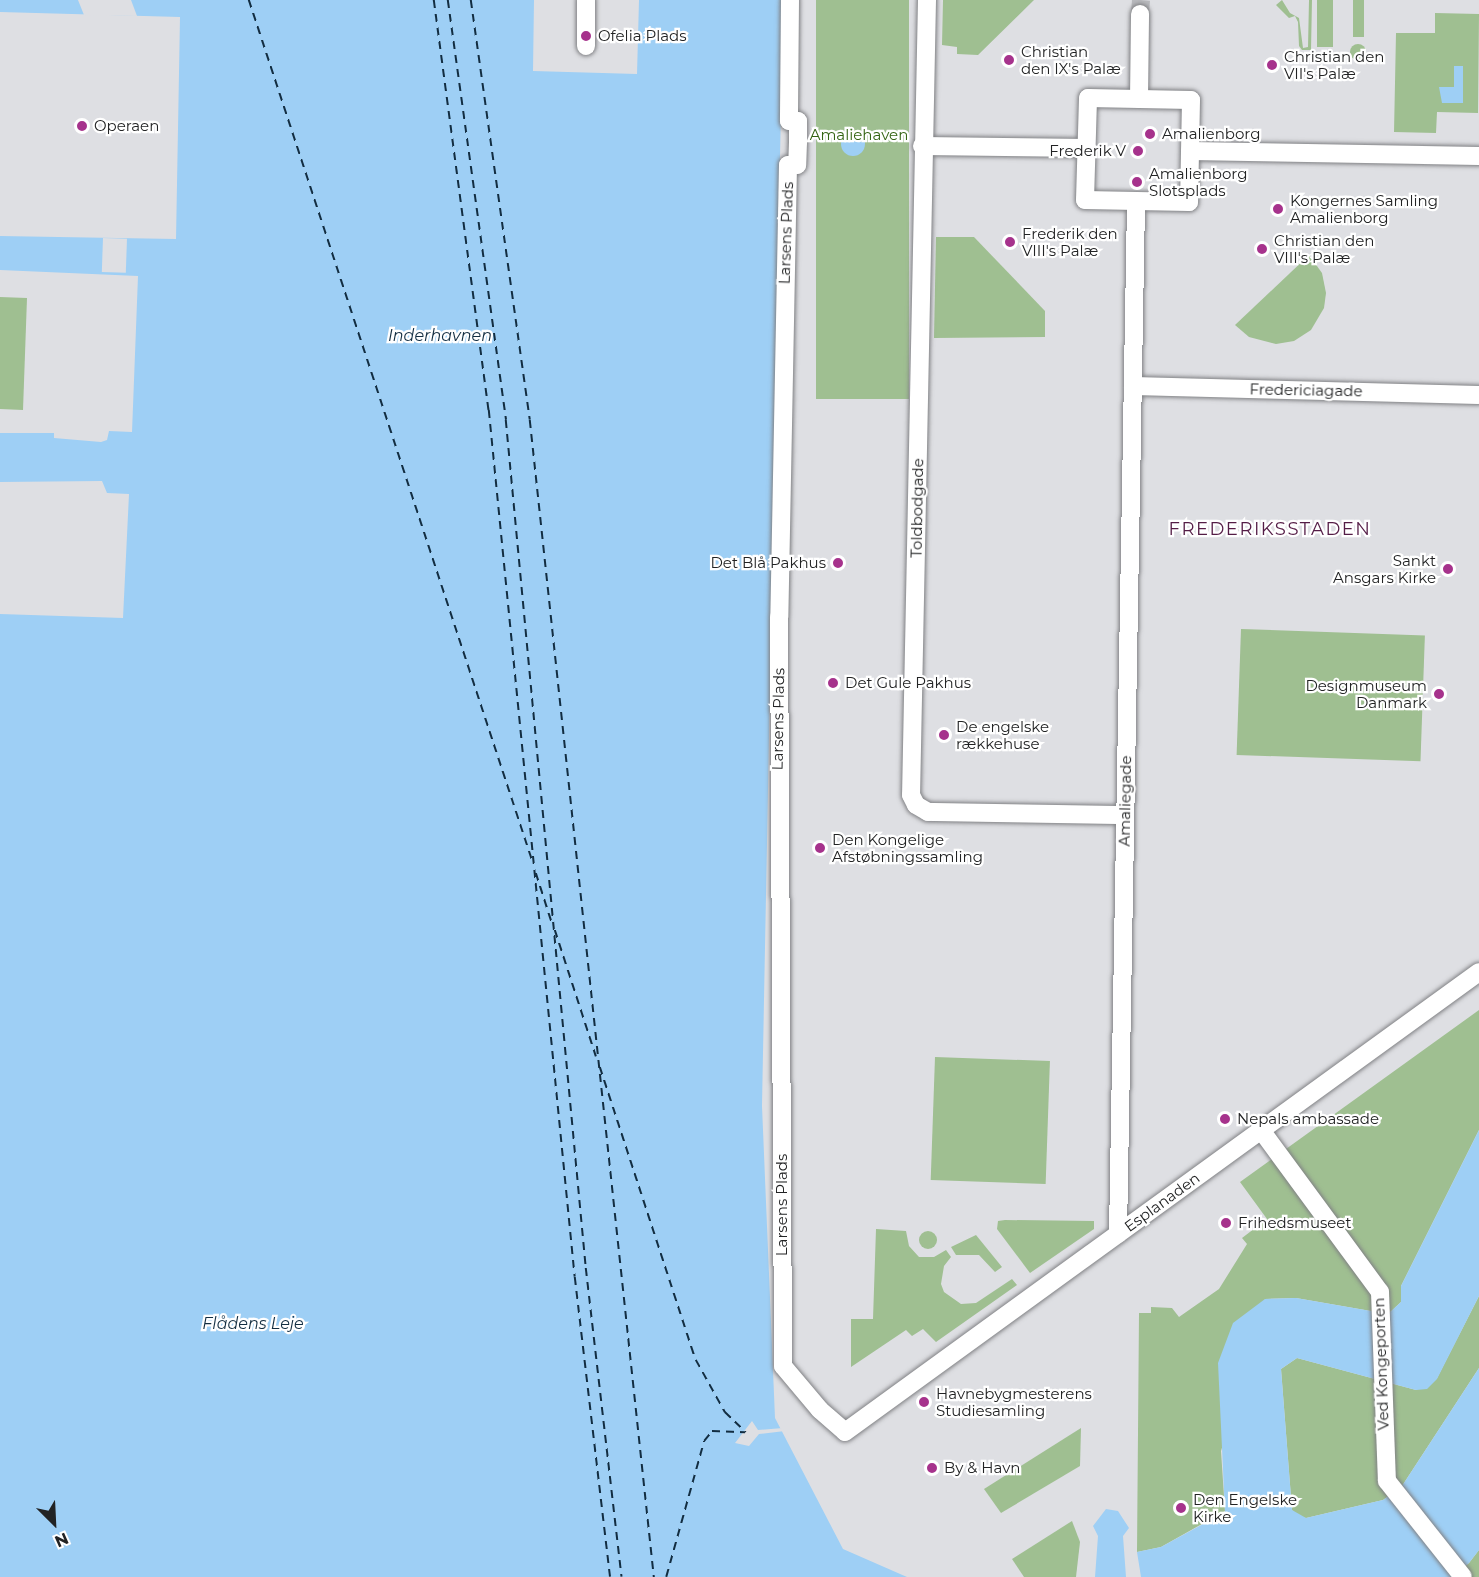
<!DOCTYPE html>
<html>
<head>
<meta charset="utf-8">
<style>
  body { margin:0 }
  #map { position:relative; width:1479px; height:1577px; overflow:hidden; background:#dedfe3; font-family:Montserrat,sans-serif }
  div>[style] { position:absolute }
  .green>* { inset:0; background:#9fbf91; transform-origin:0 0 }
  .round { border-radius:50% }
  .water>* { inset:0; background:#9ecff5 }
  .pier>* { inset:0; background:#dedfe3; transform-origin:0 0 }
  .ferry>* { height:1.5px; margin-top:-0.75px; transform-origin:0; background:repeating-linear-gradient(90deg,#122d41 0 8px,transparent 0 14px) }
  .minor-tunnel>* { height:18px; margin-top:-9px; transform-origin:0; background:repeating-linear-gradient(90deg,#b8b9bd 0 18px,transparent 0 27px) }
  .roads { filter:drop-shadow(0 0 2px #808184) drop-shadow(0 0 2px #808184) }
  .minor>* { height:18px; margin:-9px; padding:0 9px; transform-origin:9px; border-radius:9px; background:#fff }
  .dots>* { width:16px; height:16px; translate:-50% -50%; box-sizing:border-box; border:3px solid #fff; border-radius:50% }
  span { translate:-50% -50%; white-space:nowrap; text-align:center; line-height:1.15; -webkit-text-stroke:4.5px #fff; paint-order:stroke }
  .poi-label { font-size:15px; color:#222324 }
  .left { translate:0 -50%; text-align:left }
  .right { translate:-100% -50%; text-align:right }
  .park-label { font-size:15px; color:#336412 }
  .street-label { font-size:15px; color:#222324 }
  .water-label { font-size:16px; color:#122d41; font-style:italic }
  .quarter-label { font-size:18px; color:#541c46; letter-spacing:1.5px }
  .north { position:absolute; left:24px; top:1493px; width:60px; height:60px; -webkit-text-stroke:4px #fff; paint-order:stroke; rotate:156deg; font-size:16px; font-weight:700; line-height:24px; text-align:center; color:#222324 }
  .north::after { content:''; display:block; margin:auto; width:21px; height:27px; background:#222324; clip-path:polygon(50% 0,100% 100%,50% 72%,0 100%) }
</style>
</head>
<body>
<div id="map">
  <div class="green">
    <div style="left:816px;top:0;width:93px;height:399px"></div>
    <div style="clip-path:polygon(943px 0,1034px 0,978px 55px,957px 54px,957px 47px,942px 45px)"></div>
    <div style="clip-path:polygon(1282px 0,1290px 13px,1299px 18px,1303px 48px,1308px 47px,1309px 0,1312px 0,1311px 50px,1302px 50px,1299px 46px,1298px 22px,1295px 16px,1289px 18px,1276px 5px)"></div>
    <div style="left:1317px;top:0;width:16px;height:47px"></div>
    <div style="left:1353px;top:0;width:11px;height:37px"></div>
    <div style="clip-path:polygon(1435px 13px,1479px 14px,1478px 113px,1437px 112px,1436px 133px,1394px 132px,1396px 33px,1435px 33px)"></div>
    <div class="round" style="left:1350px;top:44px;width:16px;height:16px"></div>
    <div style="clip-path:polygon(936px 237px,974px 237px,1045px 311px,1045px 337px,934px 338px)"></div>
    <div style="clip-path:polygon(1309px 255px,1322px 273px,1326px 293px,1324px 308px,1311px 330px,1294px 341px,1276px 344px,1249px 337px,1235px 325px)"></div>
    <div style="clip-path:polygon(0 297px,27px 298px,23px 410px,0 409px)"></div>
    <div style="left:1241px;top:629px;width:184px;height:126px;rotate:2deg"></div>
    <div style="clip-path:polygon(1479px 1010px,1479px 1130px,1401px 1286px,1401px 1302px,1388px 1314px,1296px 1298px,1265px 1299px,1221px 1451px,1225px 1511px,1161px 1547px,1137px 1552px,1139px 1313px,1151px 1313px,1151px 1307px,1172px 1308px,1179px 1317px,1219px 1289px,1247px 1244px,1242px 1238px,1267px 1219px,1240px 1182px)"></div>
    <div style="left:935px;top:1057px;width:115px;height:123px;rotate:2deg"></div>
    <div style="clip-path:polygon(1005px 1220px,1094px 1221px,1094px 1229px,1030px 1273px,997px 1229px,998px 1221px)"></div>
    <div style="clip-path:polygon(876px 1229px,906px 1231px,909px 1246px,919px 1257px,934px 1257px,946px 1250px,951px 1257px,944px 1266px,941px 1284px,944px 1292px,961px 1304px,976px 1303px,1012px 1279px,1017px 1285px,936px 1342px,923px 1329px,912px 1336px,906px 1330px,851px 1367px,851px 1319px,873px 1319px)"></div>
    <div class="round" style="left:919px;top:1231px;width:18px;height:18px"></div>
    <div style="clip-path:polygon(976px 1235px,1002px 1267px,995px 1272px,979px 1255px,956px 1255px,951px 1247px)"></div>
    <div style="clip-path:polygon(1479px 1296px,1479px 1368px,1402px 1486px,1383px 1500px,1306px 1518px,1296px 1516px,1292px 1510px,1281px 1369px,1297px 1358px,1416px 1390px,1437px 1378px)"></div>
    <div style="clip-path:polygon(1081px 1428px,1080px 1466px,1001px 1513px,984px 1489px)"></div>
    <div style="clip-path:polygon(1072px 1521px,1080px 1542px,1076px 1577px,1024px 1577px,1012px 1559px)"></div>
    <div style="clip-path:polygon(1479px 1550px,1479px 1577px,1452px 1577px,1469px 1563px)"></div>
  </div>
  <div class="water">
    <div style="clip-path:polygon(0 0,534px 0,533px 71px,637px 74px,639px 0,783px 0,762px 1106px,775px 1418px,843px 1549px,907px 1577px,0 1577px,0 614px,123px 618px,129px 494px,107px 493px,102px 481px,0 482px,0 433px,54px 433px,54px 438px,101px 442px,107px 440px,109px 431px,132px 432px,138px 276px,0 270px,0 236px,176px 239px,180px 17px,0 12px)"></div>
    <div style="clip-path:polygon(1454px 66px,1463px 66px,1463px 103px,1442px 103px,1439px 87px,1454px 87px)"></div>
    <div class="round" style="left:841px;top:132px;width:24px;height:24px"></div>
    <div style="clip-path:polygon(1479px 1130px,1479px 1296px,1437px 1379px,1427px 1389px,1416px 1390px,1297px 1358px,1281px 1369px,1292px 1510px,1306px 1518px,1383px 1500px,1402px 1486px,1479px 1368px,1479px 1550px,1469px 1563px,1452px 1577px,1141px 1577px,1137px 1552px,1161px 1547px,1225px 1512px,1218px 1363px,1233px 1323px,1265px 1299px,1296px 1298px,1388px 1314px,1401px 1302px,1401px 1286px)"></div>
    <div style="clip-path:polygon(1106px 1509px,1118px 1511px,1129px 1528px,1123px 1536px,1126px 1577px,1095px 1577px,1098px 1536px,1093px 1526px)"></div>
  </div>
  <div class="pier">
    <div style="clip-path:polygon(78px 0,131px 0,137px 16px,84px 15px)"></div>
    <div style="left:103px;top:238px;width:24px;height:34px;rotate:2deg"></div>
    <div style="clip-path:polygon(752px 1421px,758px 1430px,783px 1428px,785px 1431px,759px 1434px,749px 1446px,735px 1443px)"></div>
  </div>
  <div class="ferry">
    <div style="left:249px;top:0;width:909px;rotate:71.78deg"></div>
    <div style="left:434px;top:0;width:414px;rotate:82.4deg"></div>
    <div style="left:489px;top:410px;width:871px;rotate:84.34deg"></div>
    <div style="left:575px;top:1277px;width:302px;rotate:83.3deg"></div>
    <div style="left:448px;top:0;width:424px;rotate:82.1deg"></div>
    <div style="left:506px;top:420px;width:852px;rotate:84.61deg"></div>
    <div style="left:586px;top:1268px;width:311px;rotate:83.4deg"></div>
    <div style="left:471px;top:0;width:424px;rotate:82deg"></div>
    <div style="left:530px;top:420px;width:1164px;rotate:83.88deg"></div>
    <div style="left:536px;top:873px;width:52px;rotate:72.3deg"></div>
    <div style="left:555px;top:930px;width:133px;rotate:72deg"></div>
    <div style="left:600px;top:1067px;width:308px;rotate:71.9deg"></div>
    <div style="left:696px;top:1360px;width:60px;rotate:60.9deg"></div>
    <div style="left:725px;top:1412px;width:29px;rotate:44deg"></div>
    <div style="left:666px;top:1577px;width:141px;rotate:-74.4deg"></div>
    <div style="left:704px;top:1441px;width:13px;rotate:-51deg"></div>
    <div style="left:712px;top:1431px;width:33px;rotate:2deg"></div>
  </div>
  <div class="minor-tunnel">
    <div style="left:1140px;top:14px;width:14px;rotate:-86deg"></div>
  </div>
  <div class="roads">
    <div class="minor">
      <div style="left:790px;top:0;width:121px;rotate:90.5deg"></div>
      <div style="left:789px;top:121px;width:9px"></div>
      <div style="left:798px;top:121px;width:21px;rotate:90deg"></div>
      <div style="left:798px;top:142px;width:23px;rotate:92deg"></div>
      <div style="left:797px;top:165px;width:9px;rotate:180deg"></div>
      <div style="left:788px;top:165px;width:452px;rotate:91.1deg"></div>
      <div style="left:779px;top:617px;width:749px;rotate:89.69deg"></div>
      <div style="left:783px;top:1366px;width:57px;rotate:49.9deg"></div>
      <div style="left:820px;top:1410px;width:33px;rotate:41deg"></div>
      <div style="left:845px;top:1432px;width:783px;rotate:-35.96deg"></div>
      <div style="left:927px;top:0;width:795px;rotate:91.15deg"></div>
      <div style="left:911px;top:795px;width:11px;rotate:63deg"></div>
      <div style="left:916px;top:805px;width:14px;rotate:30deg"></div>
      <div style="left:928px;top:812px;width:196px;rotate:0.9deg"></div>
      <div style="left:586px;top:46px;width:46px;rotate:-90deg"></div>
      <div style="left:1088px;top:98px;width:103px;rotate:1.1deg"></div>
      <div style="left:1191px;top:100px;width:102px;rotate:91.1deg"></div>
      <div style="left:1189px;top:202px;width:104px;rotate:-178.9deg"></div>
      <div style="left:1085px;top:200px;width:102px;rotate:-88.3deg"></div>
      <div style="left:1139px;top:99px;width:85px;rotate:-89.3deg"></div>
      <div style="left:922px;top:146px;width:165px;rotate:0.7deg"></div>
      <div style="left:1190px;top:151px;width:289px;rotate:1deg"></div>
      <div style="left:1133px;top:386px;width:346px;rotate:1.5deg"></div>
      <div style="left:1261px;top:1130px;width:201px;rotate:53.7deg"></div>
      <div style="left:1380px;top:1292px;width:189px;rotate:87.9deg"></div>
      <div style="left:1387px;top:1481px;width:122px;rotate:51.6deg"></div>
      <div style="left:1118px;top:1234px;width:1033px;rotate:-89deg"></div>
    </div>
  </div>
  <div class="dots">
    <div style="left:586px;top:36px;background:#a6328c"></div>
    <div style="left:1009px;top:60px;background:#a6328c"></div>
    <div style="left:1272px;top:65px;background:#a6328c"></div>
    <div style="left:82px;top:126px;background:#a6328c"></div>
    <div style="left:1150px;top:134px;background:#a6328c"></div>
    <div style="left:1138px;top:151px;background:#a6328c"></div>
    <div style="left:1137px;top:182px;background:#a6328c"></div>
    <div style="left:1278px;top:209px;background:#a6328c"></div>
    <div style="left:1010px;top:242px;background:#a6328c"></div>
    <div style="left:1262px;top:249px;background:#a6328c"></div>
    <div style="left:838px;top:563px;background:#a6328c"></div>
    <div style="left:1448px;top:569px;background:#a6328c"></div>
    <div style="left:833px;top:683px;background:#a6328c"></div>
    <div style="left:1439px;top:694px;background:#a6328c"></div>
    <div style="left:944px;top:735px;background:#a6328c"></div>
    <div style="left:820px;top:848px;background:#a6328c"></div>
    <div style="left:1225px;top:1119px;background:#a6328c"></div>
    <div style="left:1226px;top:1223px;background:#a6328c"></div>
    <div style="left:924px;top:1402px;background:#a6328c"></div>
    <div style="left:932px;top:1468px;background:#a6328c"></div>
    <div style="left:1181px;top:1508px;background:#a6328c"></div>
  </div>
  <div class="poi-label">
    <span class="left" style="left:598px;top:36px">Ofelia Plads</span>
    <span class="left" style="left:1021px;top:60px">Christian<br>den IX's Palæ</span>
    <span class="left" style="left:1284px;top:65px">Christian den<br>VII's Palæ</span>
    <span class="left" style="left:94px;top:126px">Operaen</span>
    <span class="left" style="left:1162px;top:134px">Amalienborg</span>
    <span class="right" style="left:1126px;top:151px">Frederik V</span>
    <span class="left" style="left:1149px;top:182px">Amalienborg<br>Slotsplads</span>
    <span class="left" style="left:1290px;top:209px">Kongernes Samling<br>Amalienborg</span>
    <span class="left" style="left:1022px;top:242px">Frederik den<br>VIII's Palæ</span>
    <span class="left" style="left:1274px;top:249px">Christian den<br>VIII's Palæ</span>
    <span class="right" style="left:1436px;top:569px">Sankt<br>Ansgars Kirke</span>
    <span class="right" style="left:826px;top:563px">Det Blå Pakhus</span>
    <span class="left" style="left:845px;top:683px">Det Gule Pakhus</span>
    <span class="right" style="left:1427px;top:694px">Designmuseum<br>Danmark</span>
    <span class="left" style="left:956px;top:735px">De engelske<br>rækkehuse</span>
    <span class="left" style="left:832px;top:848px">Den Kongelige<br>Afstøbningssamling</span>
    <span class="left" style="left:1237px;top:1119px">Nepals ambassade</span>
    <span class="left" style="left:1238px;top:1223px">Frihedsmuseet</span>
    <span class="left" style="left:936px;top:1402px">Havnebygmesterens<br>Studiesamling</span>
    <span class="left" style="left:944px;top:1468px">By &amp; Havn</span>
    <span class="left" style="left:1193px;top:1508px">Den Engelske<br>Kirke</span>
  </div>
  <div class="park-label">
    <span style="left:859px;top:135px">Amaliehaven</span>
  </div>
  <div class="street-label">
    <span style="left:786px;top:233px;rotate:-88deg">Larsens Plads</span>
    <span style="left:1306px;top:390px;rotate:1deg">Fredericiagade</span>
    <span style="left:917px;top:508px;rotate:-89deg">Toldbodgade</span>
    <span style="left:778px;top:719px;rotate:-89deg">Larsens Plads</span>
    <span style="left:1125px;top:801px;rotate:-89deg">Amaliegade</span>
    <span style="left:1162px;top:1202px;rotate:-36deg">Esplanaden</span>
    <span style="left:782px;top:1205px;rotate:-90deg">Larsens Plads</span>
    <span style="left:1381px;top:1364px;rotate:-92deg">Ved Kongeporten</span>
  </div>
  <div class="water-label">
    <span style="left:440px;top:336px">Inderhavnen</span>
    <span style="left:253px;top:1324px">Flådens Leje</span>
  </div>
  <div class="quarter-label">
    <span style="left:1270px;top:529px">FREDERIKSSTADEN</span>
  </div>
  <div class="north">N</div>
</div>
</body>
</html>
